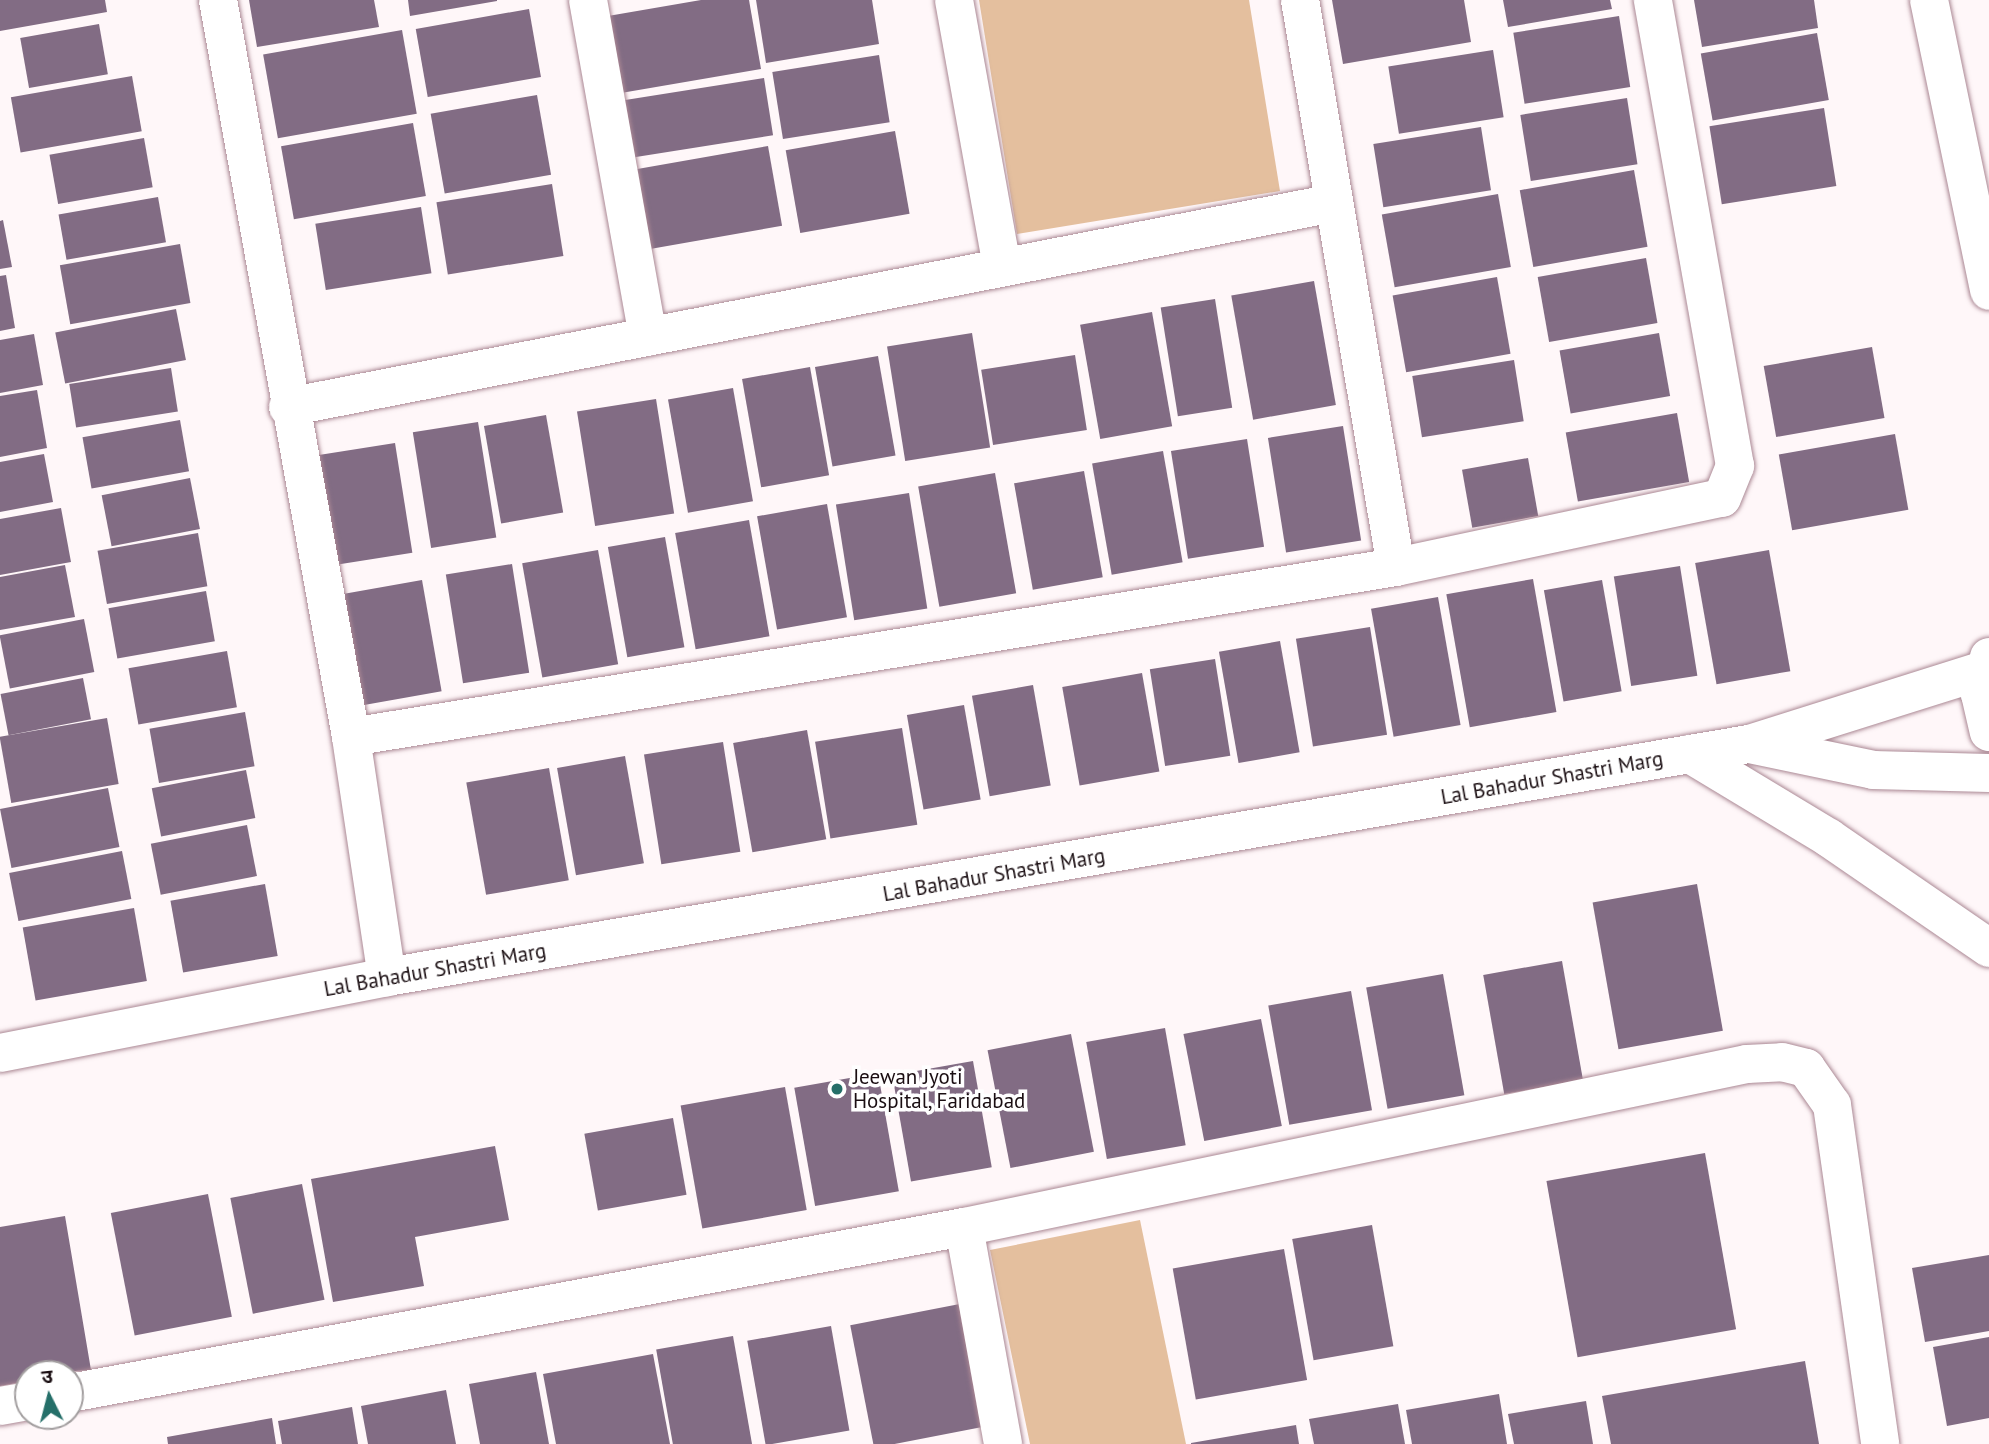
<!DOCTYPE html>
<html>
<head>
<meta charset="utf-8">
<style>
  body { margin:0 }
  #map { position:relative; width:1989px; height:1444px; overflow:hidden; background:#fff7f9; font-family:"PT Sans","Noto Sans Devanagari",sans-serif }
  div>[style] { position:absolute }
  .green>* { inset:0; background:#e4bf9e }
  .building>* { inset:0; background:#826c84; transform-origin:0 0 }
  .roads { filter:drop-shadow(0 0 2px #ab8894) drop-shadow(0 0 2px #ab8894) }
  .street>* { height:38px; margin:-19px; padding:0 19px; transform-origin:19px; border-radius:19px; background:#fff }
  .secondary>* { height:38px; margin:-19px; padding:0 19px; transform-origin:19px; border-radius:19px; background:#fff }
  .dots>* { width:19px; height:19px; translate:-50% -50%; box-sizing:border-box; border:4px solid #fff; border-radius:50% }
  span { translate:-50% -50%; white-space:nowrap; text-align:center; line-height:1.15; -webkit-text-stroke:7px #fff; paint-order:stroke }
  .street-label { font-size:21px; color:#1a0e12 }
  .poi-label { font-size:21px; color:#1a0e12 }
  .left { translate:0 -50%; text-align:left }
  .north { position:absolute; left:14px; top:1360px; width:70px; height:70px; box-sizing:border-box; background:#fff; border:2px solid #a39fa0; border-radius:50%; rotate:354deg; font-size:19px; font-weight:700; line-height:28px; text-align:center; color:#1a0e12 }
  .north::after { content:''; display:block; margin:auto; width:24px; height:32px; background:#256f69; clip-path:polygon(50% 0,100% 100%,50% 72%,0 100%) }
</style>
</head>
<body>
<div id="map">
  <div class="green">
    <div style="clip-path:polygon(979px 0,1249px 0,1280px 191px,1017px 234px)"></div>
    <div style="clip-path:polygon(1140px 1220px,1186px 1444px,1030px 1444px,990px 1250px)"></div>
  </div>
  <div class="building">
    <div style="clip-path:polygon(0 0,105px 0,107px 12px,0 31px)"></div>
    <div style="clip-path:polygon(249px 0,374px 0,379px 27px,257px 47px)"></div>
    <div style="clip-path:polygon(408px 0,497px 0,497px 1px,410px 16px)"></div>
    <div style="clip-path:polygon(701px 0,749px 0,761px 69px,621px 93px,608px 16px)"></div>
    <div style="clip-path:polygon(756px 0,872px 0,879px 44px,766px 63px)"></div>
    <div style="clip-path:polygon(1332px 0,1464px 0,1471px 42px,1343px 64px)"></div>
    <div style="clip-path:polygon(1503px 0,1610px 0,1612px 9px,1508px 27px)"></div>
    <div style="clip-path:polygon(1694px 0,1814px 0,1818px 28px,1702px 47px)"></div>
    <div style="left:529px;top:9px;width:69px;height:115px;rotate:80deg"></div>
    <div style="left:1619px;top:16px;width:72px;height:107px;rotate:81deg"></div>
    <div style="left:99px;top:24px;width:51px;height:80px;rotate:80deg"></div>
    <div style="left:402px;top:30px;width:85px;height:141px;rotate:80deg"></div>
    <div style="left:1817px;top:33px;width:68px;height:118px;rotate:80deg"></div>
    <div style="left:1493px;top:50px;width:68px;height:106px;rotate:81deg"></div>
    <div style="left:879px;top:55px;width:68px;height:108px;rotate:81deg"></div>
    <div style="left:132px;top:76px;width:56px;height:123px;rotate:80deg"></div>
    <div style="left:764px;top:78px;width:58px;height:150px;rotate:81deg"></div>
    <div style="left:537px;top:95px;width:81px;height:108px;rotate:80deg"></div>
    <div style="left:1627px;top:98px;width:67px;height:108px;rotate:81deg"></div>
    <div style="left:1824px;top:108px;width:79px;height:116px;rotate:81deg"></div>
    <div style="left:413px;top:123px;width:74px;height:134px;rotate:80deg"></div>
    <div style="left:1481px;top:127px;width:64px;height:109px;rotate:81deg"></div>
    <div style="left:895px;top:131px;width:84px;height:111px;rotate:80deg"></div>
    <div style="left:144px;top:138px;width:50px;height:96px;rotate:80deg"></div>
    <div style="left:768px;top:146px;width:81px;height:134px;rotate:80deg"></div>
    <div style="left:1634px;top:170px;width:78px;height:116px;rotate:80deg"></div>
    <div style="left:552px;top:184px;width:73px;height:117px;rotate:81deg"></div>
    <div style="left:1498px;top:194px;width:74px;height:118px;rotate:80deg"></div>
    <div style="left:158px;top:197px;width:46px;height:101px;rotate:80deg"></div>
    <div style="left:421px;top:207px;width:67px;height:107px;rotate:81deg"></div>
    <div style="clip-path:polygon(3px 220px,12px 267px,0 269px,0 221px)"></div>
    <div style="left:180px;top:244px;width:60px;height:122px;rotate:80deg"></div>
    <div style="left:1646px;top:258px;width:66px;height:110px;rotate:80deg"></div>
    <div style="clip-path:polygon(6px 275px,15px 328px,0 331px,0 276px)"></div>
    <div style="left:1497px;top:277px;width:78px;height:106px;rotate:80deg"></div>
    <div style="left:1314px;top:281px;width:126px;height:84px;rotate:80deg"></div>
    <div style="left:1215px;top:299px;width:110px;height:55px;rotate:81deg"></div>
    <div style="left:176px;top:309px;width:52px;height:123px;rotate:79deg"></div>
    <div style="left:1152px;top:312px;width:116px;height:73px;rotate:80deg"></div>
    <div style="left:972px;top:333px;width:116px;height:86px;rotate:81deg"></div>
    <div style="left:1659px;top:333px;width:64px;height:101px;rotate:80deg"></div>
    <div style="clip-path:polygon(34px 334px,43px 385px,0 393px,0 340px)"></div>
    <div style="left:1872px;top:347px;width:72px;height:110px;rotate:80deg"></div>
    <div style="left:1075px;top:355px;width:76px;height:95px;rotate:81deg"></div>
    <div style="left:878px;top:356px;width:101px;height:64px;rotate:80deg"></div>
    <div style="left:1514px;top:360px;width:62px;height:103px;rotate:81deg"></div>
    <div style="left:810px;top:367px;width:110px;height:69px;rotate:80deg"></div>
    <div style="left:171px;top:368px;width:44px;height:103px;rotate:81deg"></div>
    <div style="left:733px;top:388px;width:115px;height:66px;rotate:80deg"></div>
    <div style="clip-path:polygon(37px 390px,47px 448px,0 457px,0 396px)"></div>
    <div style="left:656px;top:399px;width:116px;height:80px;rotate:81deg"></div>
    <div style="left:1677px;top:413px;width:70px;height:113px;rotate:80deg"></div>
    <div style="left:546px;top:415px;width:99px;height:63px;rotate:80deg"></div>
    <div style="left:180px;top:420px;width:52px;height:99px;rotate:80deg"></div>
    <div style="left:478px;top:422px;width:117px;height:66px;rotate:81deg"></div>
    <div style="left:1343px;top:426px;width:116px;height:76px;rotate:81deg"></div>
    <div style="left:1895px;top:434px;width:77px;height:118px;rotate:80deg"></div>
    <div style="left:1247px;top:439px;width:109px;height:77px;rotate:81deg"></div>
    <div style="left:395px;top:443px;width:111px;height:77px;rotate:81deg"></div>
    <div style="left:1163px;top:451px;width:113px;height:72px;rotate:80deg"></div>
    <div style="clip-path:polygon(44px 454px,53px 502px,0 512px,0 462px)"></div>
    <div style="left:1528px;top:458px;width:59px;height:67px;rotate:80deg"></div>
    <div style="left:1084px;top:471px;width:108px;height:71px;rotate:80deg"></div>
    <div style="left:995px;top:473px;width:122px;height:78px;rotate:80deg"></div>
    <div style="left:190px;top:478px;width:52px;height:90px;rotate:79deg"></div>
    <div style="left:909px;top:493px;width:117px;height:74px;rotate:81deg"></div>
    <div style="left:827px;top:504px;width:115px;height:71px;rotate:80deg"></div>
    <div style="clip-path:polygon(61px 508px,71px 562px,0 575px,0 519px)"></div>
    <div style="left:749px;top:520px;width:118px;height:75px;rotate:80deg"></div>
    <div style="left:198px;top:533px;width:54px;height:102px;rotate:80deg"></div>
    <div style="left:665px;top:537px;width:112px;height:58px;rotate:80deg"></div>
    <div style="left:598px;top:550px;width:116px;height:77px;rotate:80deg"></div>
    <div style="left:1769px;top:550px;width:123px;height:75px;rotate:80deg"></div>
    <div style="left:512px;top:564px;width:110px;height:67px;rotate:81deg"></div>
    <div style="clip-path:polygon(65px 565px,75px 617px,0 630px,0 577px)"></div>
    <div style="left:1680px;top:566px;width:111px;height:67px;rotate:81deg"></div>
    <div style="left:1533px;top:579px;width:135px;height:88px;rotate:80deg"></div>
    <div style="left:422px;top:580px;width:113px;height:83px;rotate:80deg"></div>
    <div style="left:1602px;top:580px;width:113px;height:59px;rotate:80deg"></div>
    <div style="left:206px;top:591px;width:51px;height:99px;rotate:80deg"></div>
    <div style="left:1438px;top:597px;width:130px;height:68px;rotate:80deg"></div>
    <div style="left:84px;top:619px;width:54px;height:86px;rotate:79deg"></div>
    <div style="left:1370px;top:627px;width:109px;height:75px;rotate:81deg"></div>
    <div style="left:1280px;top:641px;width:113px;height:62px;rotate:80deg"></div>
    <div style="left:227px;top:651px;width:57px;height:100px;rotate:80deg"></div>
    <div style="left:1215px;top:659px;width:98px;height:66px;rotate:81deg"></div>
    <div style="left:1142px;top:673px;width:100px;height:81px;rotate:80deg"></div>
    <div style="left:83px;top:678px;width:42px;height:84px;rotate:79deg"></div>
    <div style="left:1033px;top:685px;width:102px;height:62px;rotate:80deg"></div>
    <div style="left:964px;top:705px;width:96px;height:58px;rotate:80deg"></div>
    <div style="left:245px;top:712px;width:55px;height:97px;rotate:80deg"></div>
    <div style="left:107px;top:718px;width:67px;height:109px;rotate:80deg"></div>
    <div style="left:902px;top:728px;width:98px;height:88px;rotate:81deg"></div>
    <div style="left:807px;top:730px;width:111px;height:75px;rotate:80deg"></div>
    <div style="left:723px;top:742px;width:111px;height:80px;rotate:81deg"></div>
    <div style="left:625px;top:756px;width:109px;height:69px;rotate:80deg"></div>
    <div style="left:549px;top:768px;width:114px;height:84px;rotate:80deg"></div>
    <div style="left:246px;top:770px;width:49px;height:96px;rotate:79deg"></div>
    <div style="left:108px;top:788px;width:60px;height:110px;rotate:79deg"></div>
    <div style="left:247px;top:825px;width:52px;height:98px;rotate:79deg"></div>
    <div style="left:122px;top:851px;width:49px;height:115px;rotate:79deg"></div>
    <div style="left:265px;top:884px;width:73px;height:96px;rotate:80deg"></div>
    <div style="left:1697px;top:884px;width:149px;height:106px;rotate:80deg"></div>
    <div style="left:134px;top:908px;width:74px;height:113px;rotate:80deg"></div>
    <div style="left:1562px;top:961px;width:121px;height:80px;rotate:80deg"></div>
    <div style="left:1443px;top:974px;width:123px;height:78px;rotate:80deg"></div>
    <div style="left:1351px;top:991px;width:121px;height:84px;rotate:80deg"></div>
    <div style="left:1261px;top:1019px;width:109px;height:79px;rotate:79deg"></div>
    <div style="left:1165px;top:1028px;width:119px;height:80px;rotate:80deg"></div>
    <div style="left:1071px;top:1034px;width:120px;height:85px;rotate:79deg"></div>
    <div style="left:973px;top:1061px;width:108px;height:82px;rotate:80deg"></div>
    <div style="left:878px;top:1073px;width:120px;height:85px;rotate:80deg"></div>
    <div style="left:785px;top:1087px;width:125px;height:106px;rotate:80deg"></div>
    <div style="left:673px;top:1118px;width:78px;height:90px;rotate:80deg"></div>
    <div style="clip-path:polygon(495px 1146px,509px 1220px,415px 1237px,424px 1286px,333px 1302px,311px 1179px)"></div>
    <div style="left:1705px;top:1153px;width:179px;height:161px;rotate:80deg"></div>
    <div style="left:302px;top:1184px;width:118px;height:73px;rotate:79deg"></div>
    <div style="left:208px;top:1194px;width:125px;height:99px;rotate:79deg"></div>
    <div style="clip-path:polygon(65px 1216px,91px 1370px,28px 1374px,28px 1381px,0 1386px,0 1227px)"></div>
    <div style="left:1372px;top:1225px;width:123px;height:81px;rotate:80deg"></div>
    <div style="left:1284px;top:1249px;width:133px;height:113px;rotate:80deg"></div>
    <div style="clip-path:polygon(1989px 1255px,1989px 1331px,1925px 1342px,1912px 1268px)"></div>
    <div style="left:970px;top:1302px;width:125px;height:122px;rotate:79deg"></div>
    <div style="left:831px;top:1326px;width:106px;height:85px;rotate:80deg"></div>
    <div style="left:733px;top:1336px;width:110px;height:78px;rotate:80deg"></div>
    <div style="clip-path:polygon(1989px 1337px,1989px 1418px,1947px 1426px,1933px 1347px)"></div>
    <div style="clip-path:polygon(653px 1354px,670px 1444px,556px 1444px,543px 1374px)"></div>
    <div style="clip-path:polygon(1805px 1361px,1819px 1444px,1611px 1444px,1602px 1396px)"></div>
    <div style="clip-path:polygon(536px 1372px,549px 1444px,480px 1444px,469px 1384px)"></div>
    <div style="clip-path:polygon(446px 1390px,456px 1444px,368px 1444px,361px 1406px)"></div>
    <div style="clip-path:polygon(1499px 1394px,1507px 1444px,1412px 1444px,1406px 1410px)"></div>
    <div style="clip-path:polygon(1586px 1401px,1593px 1444px,1514px 1444px,1508px 1414px)"></div>
    <div style="clip-path:polygon(1398px 1404px,1405px 1444px,1314px 1444px,1309px 1419px)"></div>
    <div style="clip-path:polygon(352px 1407px,358px 1444px,282px 1444px,278px 1421px)"></div>
    <div style="clip-path:polygon(272px 1418px,276px 1444px,168px 1444px,167px 1437px)"></div>
    <div style="clip-path:polygon(1296px 1425px,1299px 1444px,1191px 1444px,1191px 1443px)"></div>
  </div>
  <div class="roads">
    <div class="street">
      <div style="left:218px;top:0;width:749px;rotate:79.77deg"></div>
      <div style="left:351px;top:737px;width:243px;rotate:81.5deg"></div>
      <div style="left:588px;top:0;width:342px;rotate:79.9deg"></div>
      <div style="left:954px;top:0;width:271px;rotate:79.8deg"></div>
      <div style="left:1300px;top:0;width:575px;rotate:80.39deg"></div>
      <div style="left:288px;top:407px;width:1066px;rotate:-11.04deg"></div>
      <div style="left:351px;top:737px;width:1059px;rotate:-9.24deg"></div>
      <div style="left:1396px;top:567px;width:333px;rotate:-12deg"></div>
      <div style="left:1722px;top:498px;width:35px;rotate:-68deg"></div>
      <div style="left:1735px;top:466px;width:473px;rotate:-100deg"></div>
      <div style="left:964px;top:1227px;width:220px;rotate:79.8deg"></div>
      <div style="left:70px;top:1393px;width:909px;rotate:-10.52deg"></div>
      <div style="left:964px;top:1227px;width:800px;rotate:-11.76deg"></div>
      <div style="left:1747px;top:1064px;width:35px;rotate:-3deg"></div>
      <div style="left:1782px;top:1062px;width:25px;rotate:14deg"></div>
      <div style="left:1806px;top:1068px;width:45px;rotate:54.9deg"></div>
      <div style="left:1832px;top:1105px;width:342px;rotate:81.9deg"></div>
      <div style="left:0;top:1406px;width:28px;rotate:-10deg"></div>
    </div>
    <div class="secondary">
      <div style="left:1929px;top:0;width:297px;rotate:78.3deg"></div>
      <div style="left:1989px;top:657px;width:38px;rotate:104deg"></div>
      <div style="left:1980px;top:694px;width:39px;rotate:77deg"></div>
      <div style="left:1749px;top:744px;width:245px;rotate:-17.5deg"></div>
      <div style="left:1690px;top:754px;width:162px;rotate:31.1deg"></div>
      <div style="left:1829px;top:838px;width:194px;rotate:34.5deg"></div>
      <div style="left:0;top:1053px;width:394px;rotate:-11.1deg"></div>
      <div style="left:387px;top:977px;width:1382px;rotate:-9.71deg"></div>
      <div style="left:1749px;top:744px;width:127px;rotate:11.8deg"></div>
      <div style="left:1873px;top:770px;width:116px;rotate:1.5deg"></div>
    </div>
  </div>
  <div class="dots">
    <div style="left:837px;top:1089px;background:#256f69"></div>
  </div>
  <div class="street-label">
    <span style="left:1552px;top:778px;rotate:-10deg">Lal Bahadur Shastri Marg</span>
    <span style="left:994px;top:875px;rotate:-10deg">Lal Bahadur Shastri Marg</span>
    <span style="left:435px;top:970px;rotate:-10deg">Lal Bahadur Shastri Marg</span>
  </div>
  <div class="poi-label">
    <span class="left" style="left:853px;top:1089px">Jeewan Jyoti<br>Hospital, Faridabad</span>
  </div>
  <div class="north">उ</div>
</div>
</body>
</html>
